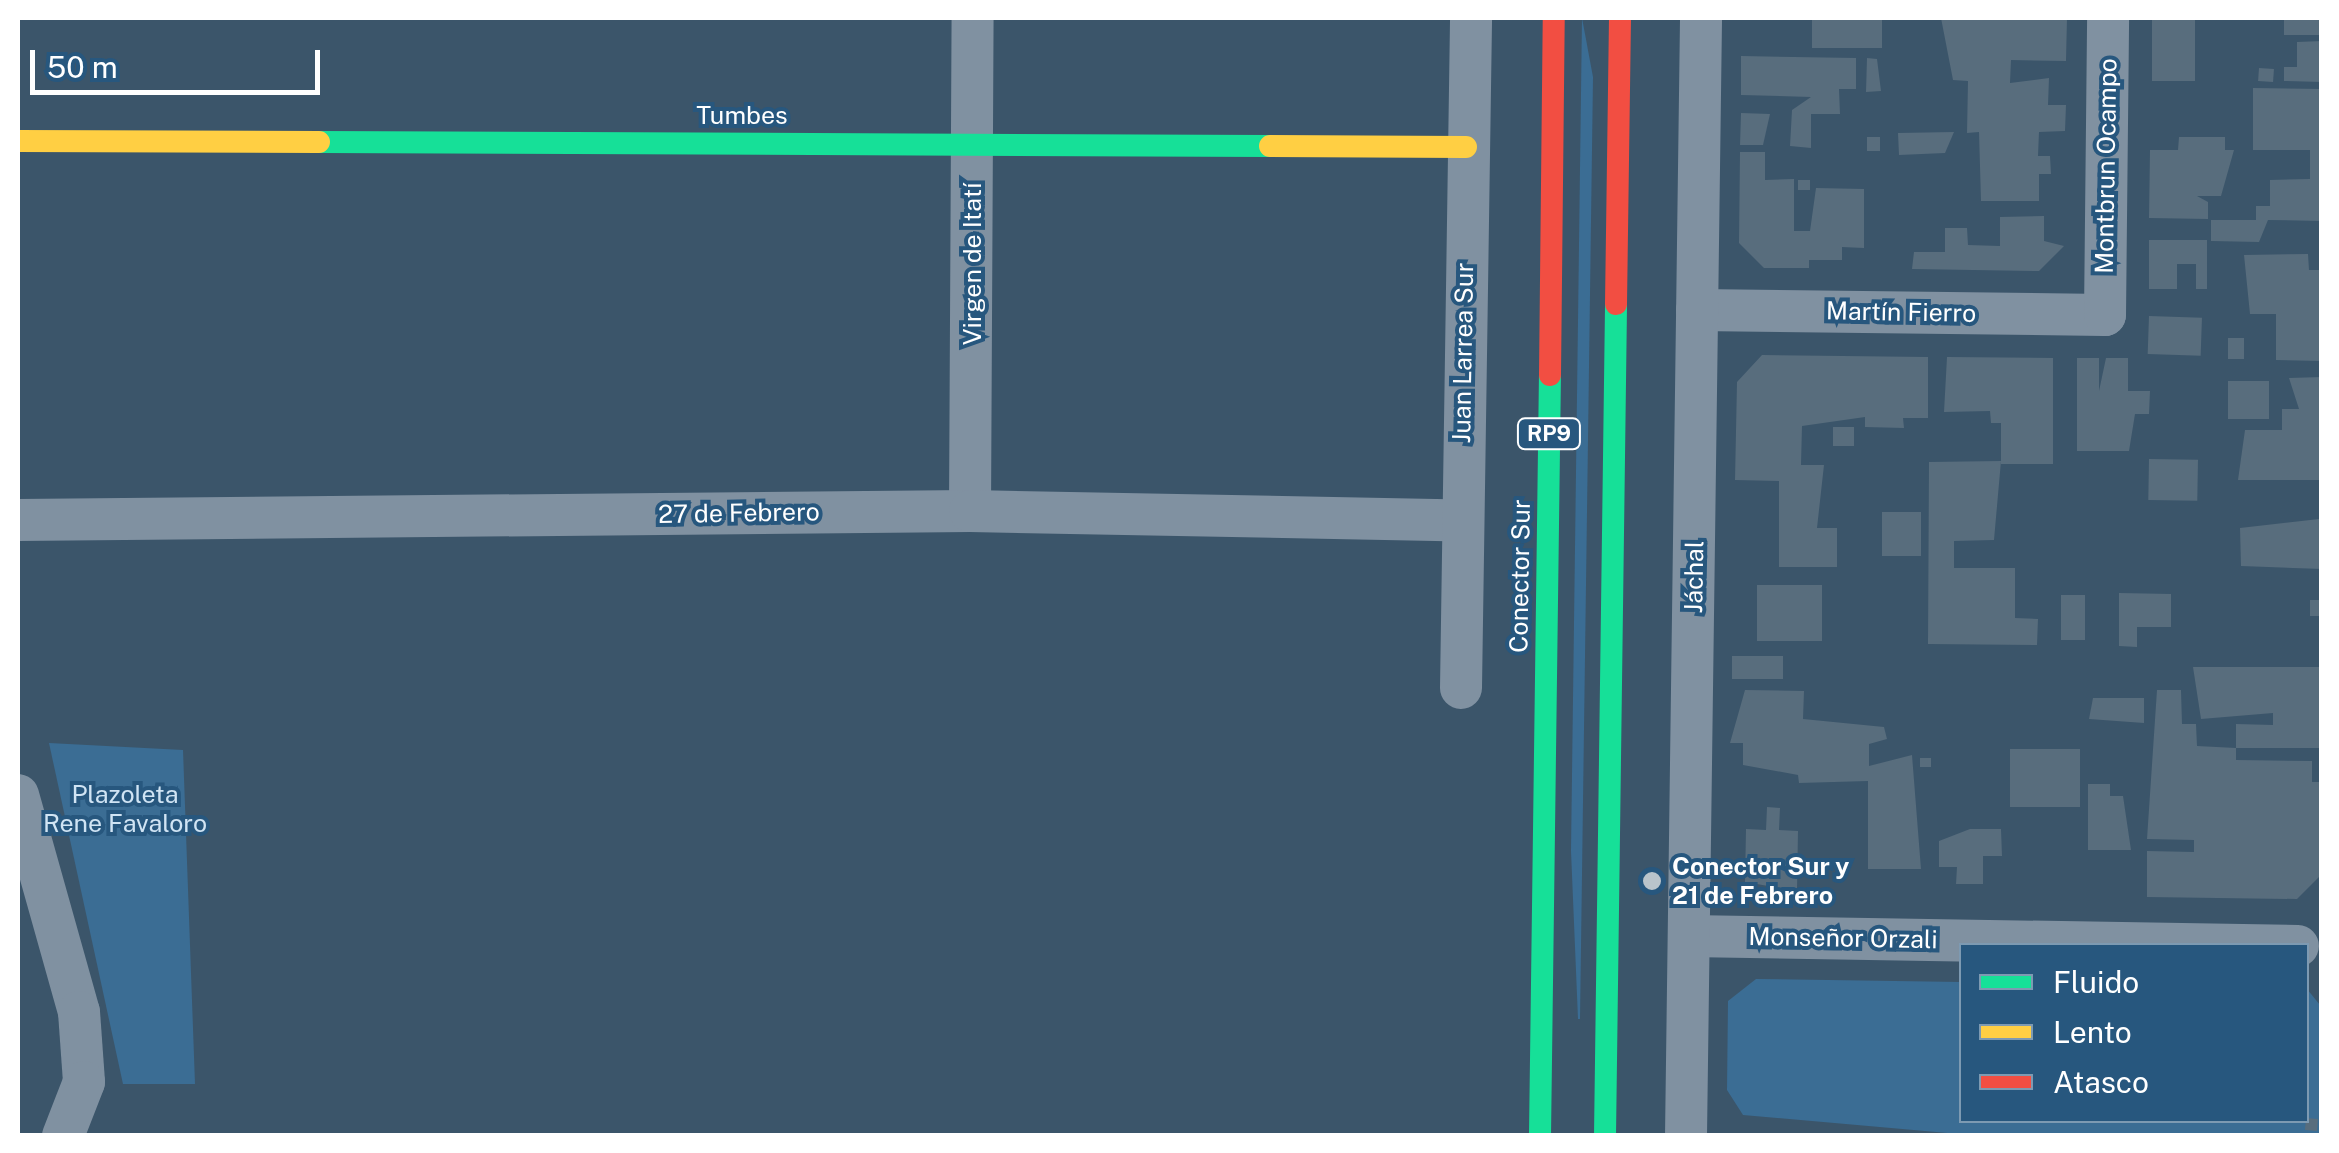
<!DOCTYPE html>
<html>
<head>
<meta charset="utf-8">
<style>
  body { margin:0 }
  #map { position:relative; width:2339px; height:1153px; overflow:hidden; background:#3b556a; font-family:"Public Sans",sans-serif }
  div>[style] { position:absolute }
  .green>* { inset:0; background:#3b6d94 }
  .building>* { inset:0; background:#586d7d; transform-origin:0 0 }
  .street>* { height:42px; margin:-21px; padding:0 21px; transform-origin:21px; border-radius:21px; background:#8091a1 }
  .fast>* { height:22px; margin:-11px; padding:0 11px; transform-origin:11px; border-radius:11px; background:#16e098 }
  .slow>* { height:22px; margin:-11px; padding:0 11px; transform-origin:11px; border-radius:11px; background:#ffcf43 }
  .jam>* { height:22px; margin:-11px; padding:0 11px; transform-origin:11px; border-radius:11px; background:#f24e42 }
  .dots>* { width:28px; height:28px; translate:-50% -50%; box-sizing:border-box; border:5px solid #27577e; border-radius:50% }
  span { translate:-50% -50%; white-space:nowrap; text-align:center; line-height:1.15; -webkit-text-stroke:8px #27577e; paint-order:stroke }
  .shield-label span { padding:2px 8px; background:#27577e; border:2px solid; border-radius:8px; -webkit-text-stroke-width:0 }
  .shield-label { font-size:22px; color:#fff; font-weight:700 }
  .street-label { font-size:25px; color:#fff }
  .park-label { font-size:25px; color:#d0e4f4 }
  .poi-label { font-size:25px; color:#fff; font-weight:700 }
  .left { translate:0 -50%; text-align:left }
  .frame { position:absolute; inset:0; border:20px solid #fff; pointer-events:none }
  .legend { position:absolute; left:1959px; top:943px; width:350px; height:180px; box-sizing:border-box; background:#27577e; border:2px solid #7d9ab2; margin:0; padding:12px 18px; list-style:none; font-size:30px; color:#fff }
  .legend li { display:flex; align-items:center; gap:20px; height:50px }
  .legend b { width:50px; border:2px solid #7d9ab2 }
  .scale { position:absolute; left:30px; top:50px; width:290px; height:45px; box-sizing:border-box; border:5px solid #fff; border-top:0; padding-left:12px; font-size:30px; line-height:35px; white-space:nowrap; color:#fff; -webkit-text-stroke:8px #27577e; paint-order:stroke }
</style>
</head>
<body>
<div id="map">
  <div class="green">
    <div style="clip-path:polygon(1582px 18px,1593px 77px,1580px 1019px,1578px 1019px,1571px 851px)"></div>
    <div style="clip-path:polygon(49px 743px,183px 750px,195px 1084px,123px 1084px)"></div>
    <div style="clip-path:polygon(1756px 979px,1961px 982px,1962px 1120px,2306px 1120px,2307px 989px,2320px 1005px,2320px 1135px,1970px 1135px,1743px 1115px,1727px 1090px,1728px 1001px)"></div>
  </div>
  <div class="building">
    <div style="left:1812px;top:18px;width:70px;height:30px"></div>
    <div style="clip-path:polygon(1941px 18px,2067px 18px,2066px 61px,2011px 60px,2010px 83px,2049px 78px,2048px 105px,2066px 105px,2065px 131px,2039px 132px,2038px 156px,2050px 156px,2051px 174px,2039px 174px,2039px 201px,1981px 201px,1979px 132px,1967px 133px,1968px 81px,1953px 80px)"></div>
    <div style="left:2152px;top:18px;width:43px;height:63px"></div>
    <div style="left:2284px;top:18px;width:38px;height:17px"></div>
    <div style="clip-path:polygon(2322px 41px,2322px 82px,2284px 81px,2284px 67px,2297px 67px,2297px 42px)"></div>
    <div style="clip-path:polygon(1741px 56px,1856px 58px,1856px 89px,1839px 89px,1840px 114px,1811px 114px,1811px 148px,1790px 146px,1792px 110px,1811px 97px,1741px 95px)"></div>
    <div style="clip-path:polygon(1867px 58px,1877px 59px,1881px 91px,1866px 92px)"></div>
    <div style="left:2259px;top:68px;width:15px;height:13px;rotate:4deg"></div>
    <div style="clip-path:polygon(2253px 88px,2322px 89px,2322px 221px,2268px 220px,2259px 242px,2211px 241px,2211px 220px,2256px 220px,2256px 206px,2270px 206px,2270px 180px,2310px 179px,2310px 150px,2253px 150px)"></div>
    <div style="clip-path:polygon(1741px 113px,1770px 114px,1763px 145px,1740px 145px)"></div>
    <div style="clip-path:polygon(1954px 132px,1945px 153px,1899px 155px,1898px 133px)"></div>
    <div style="left:1867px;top:137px;width:13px;height:14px"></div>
    <div style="clip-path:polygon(2179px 137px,2225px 137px,2225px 150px,2234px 150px,2221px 196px,2197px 196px,2208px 202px,2208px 219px,2149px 218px,2150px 150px,2178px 150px)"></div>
    <div style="clip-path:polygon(1740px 152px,1765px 152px,1765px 180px,1794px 179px,1794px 231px,1810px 231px,1816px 188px,1864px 189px,1864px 248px,1842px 247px,1842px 260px,1809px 260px,1809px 268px,1764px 268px,1739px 243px)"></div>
    <div style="left:1798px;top:180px;width:12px;height:10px"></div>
    <div style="clip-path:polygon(2044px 216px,2044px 241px,2064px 246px,2039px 271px,1912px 269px,1914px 252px,1945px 252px,1945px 228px,1967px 228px,1968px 245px,2000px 246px,2000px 217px)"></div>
    <div style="clip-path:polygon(2149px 240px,2207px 240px,2207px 289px,2196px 289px,2196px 264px,2177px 264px,2177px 289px,2149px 289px)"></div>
    <div style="clip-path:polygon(2308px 254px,2309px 270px,2322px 270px,2322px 361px,2276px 360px,2276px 314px,2250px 314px,2244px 255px)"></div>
    <div style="left:2149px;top:316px;width:53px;height:38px;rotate:2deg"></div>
    <div style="left:2228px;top:338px;width:16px;height:21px"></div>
    <div style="clip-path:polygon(1762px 355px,1928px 357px,1928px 418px,1903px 418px,1904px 428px,1865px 427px,1865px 417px,1802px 426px,1801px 465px,1824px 465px,1817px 528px,1837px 528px,1837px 567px,1779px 567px,1779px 481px,1735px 480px,1737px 382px)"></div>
    <div style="clip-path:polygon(1947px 357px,2053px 358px,2053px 464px,2001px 464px,2001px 423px,1991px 423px,1990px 411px,1944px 412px)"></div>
    <div style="clip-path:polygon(2077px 358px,2099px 358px,2099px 391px,2106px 358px,2128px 358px,2128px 391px,2150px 391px,2149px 414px,2135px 414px,2129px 451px,2077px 451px)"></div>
    <div style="clip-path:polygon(2322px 377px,2322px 480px,2238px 480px,2245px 430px,2282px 430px,2282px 409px,2299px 409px,2289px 378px)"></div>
    <div style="left:2228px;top:381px;width:41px;height:38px"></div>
    <div style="left:1833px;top:427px;width:21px;height:19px"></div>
    <div style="left:2149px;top:459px;width:49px;height:41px;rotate:1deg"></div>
    <div style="clip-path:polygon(2001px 461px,1994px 540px,1954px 541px,1954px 568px,2015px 568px,2015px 618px,2038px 619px,2037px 645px,1928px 644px,1929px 462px)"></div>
    <div style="left:1882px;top:512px;width:39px;height:44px"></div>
    <div style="clip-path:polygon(2319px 519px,2322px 569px,2241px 566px,2240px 528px)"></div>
    <div style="left:1757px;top:585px;width:65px;height:56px"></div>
    <div style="clip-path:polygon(2119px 593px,2171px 594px,2171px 627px,2137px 627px,2137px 647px,2119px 646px)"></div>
    <div style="left:2085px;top:595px;width:45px;height:24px;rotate:90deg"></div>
    <div style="left:2310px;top:600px;width:12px;height:16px"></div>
    <div style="left:1732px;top:656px;width:51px;height:23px"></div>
    <div style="clip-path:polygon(2193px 667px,2322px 667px,2322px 748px,2236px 748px,2236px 724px,2273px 725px,2273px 713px,2201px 719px)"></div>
    <div style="clip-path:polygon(1745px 690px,1804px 691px,1803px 719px,1884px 727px,1887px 739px,1869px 744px,1869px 766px,1912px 755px,1921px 869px,1868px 869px,1868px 781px,1799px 783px,1798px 775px,1743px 765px,1743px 743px,1730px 743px)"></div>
    <div style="clip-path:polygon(2157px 690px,2181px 690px,2182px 724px,2196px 724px,2197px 746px,2236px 748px,2236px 760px,2312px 761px,2312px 782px,2322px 782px,2320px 876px,2297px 899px,2147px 897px,2147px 851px,2194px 852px,2194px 840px,2147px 839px)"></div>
    <div style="clip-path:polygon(2093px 698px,2144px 698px,2144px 723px,2089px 719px)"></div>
    <div style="left:2010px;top:749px;width:70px;height:58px"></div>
    <div style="left:1931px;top:758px;width:9px;height:11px;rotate:90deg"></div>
    <div style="clip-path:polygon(2088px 784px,2110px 784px,2110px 796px,2123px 796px,2131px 850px,2088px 850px)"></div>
    <div style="clip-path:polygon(1767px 807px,1780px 808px,1779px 830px,1798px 831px,1797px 891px,1745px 882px,1746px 829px,1766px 830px)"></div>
    <div style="clip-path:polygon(1970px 829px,2001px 829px,2002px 856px,1983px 856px,1983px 884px,1956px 884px,1957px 867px,1939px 867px,1939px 841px)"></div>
    <div style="left:2306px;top:1118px;width:12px;height:12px;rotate:5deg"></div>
  </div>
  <div class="street">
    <div style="left:1697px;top:310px;width:408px;rotate:0.7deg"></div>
    <div style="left:2105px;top:315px;width:297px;rotate:-89.4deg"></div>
    <div style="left:970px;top:511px;width:493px;rotate:-89.7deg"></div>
    <div style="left:18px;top:520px;width:952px;rotate:-0.54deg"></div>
    <div style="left:970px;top:511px;width:491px;rotate:1.1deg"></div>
    <div style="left:1461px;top:688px;width:670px;rotate:-89.14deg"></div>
    <div style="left:18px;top:795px;width:225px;rotate:74.3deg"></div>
    <div style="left:79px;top:1012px;width:70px;rotate:85.9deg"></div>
    <div style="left:84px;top:1082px;width:58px;rotate:111.3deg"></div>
    <div style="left:1689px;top:936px;width:609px;rotate:0.94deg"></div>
    <div style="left:1686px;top:1136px;width:1118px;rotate:-89.23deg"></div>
  </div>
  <div class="fast">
    <div style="left:319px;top:142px;width:951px;rotate:0.24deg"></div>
    <div style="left:1540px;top:1136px;width:761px;rotate:-89.25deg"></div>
    <div style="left:1605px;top:1136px;width:832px;rotate:-89.24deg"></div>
  </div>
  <div class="slow">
    <div style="left:18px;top:141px;width:301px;rotate:0.2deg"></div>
    <div style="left:1270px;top:146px;width:196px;rotate:0.3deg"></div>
  </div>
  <div class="jam">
    <div style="left:1616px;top:304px;width:286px;rotate:-89.2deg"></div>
    <div style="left:1550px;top:375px;width:357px;rotate:-89.4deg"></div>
  </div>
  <div class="dots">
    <div style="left:1652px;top:881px;background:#bac4cb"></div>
  </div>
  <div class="shield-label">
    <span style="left:1549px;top:434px">RP9</span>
  </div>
  <div class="street-label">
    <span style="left:742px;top:115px">Tumbes</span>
    <span style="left:2106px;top:166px;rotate:-89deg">Montbrun Ocampo</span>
    <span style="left:972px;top:264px;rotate:-90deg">Virgen de Itatí</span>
    <span style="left:1901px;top:312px;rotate:1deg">Martín Fierro</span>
    <span style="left:1463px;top:353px;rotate:-89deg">Juan Larrea Sur</span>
    <span style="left:739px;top:513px;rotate:-1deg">27 de Febrero</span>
    <span style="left:1520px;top:576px;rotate:-89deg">Conector Sur</span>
    <span style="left:1694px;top:577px;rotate:-89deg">Jáchal</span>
    <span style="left:1843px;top:938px;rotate:1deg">Monseñor Orzali</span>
  </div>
  <div class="park-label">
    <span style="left:125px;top:809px">Plazoleta<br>Rene Favaloro</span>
  </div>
  <div class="poi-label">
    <span class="left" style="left:1672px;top:881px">Conector Sur y<br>21 de Febrero</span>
  </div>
  <div class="frame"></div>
  <ul class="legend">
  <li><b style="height:12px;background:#16e098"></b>Fluido</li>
  <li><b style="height:12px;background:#ffcf43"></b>Lento</li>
  <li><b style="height:12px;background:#f24e42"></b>Atasco</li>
  </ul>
  <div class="scale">50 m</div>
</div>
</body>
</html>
